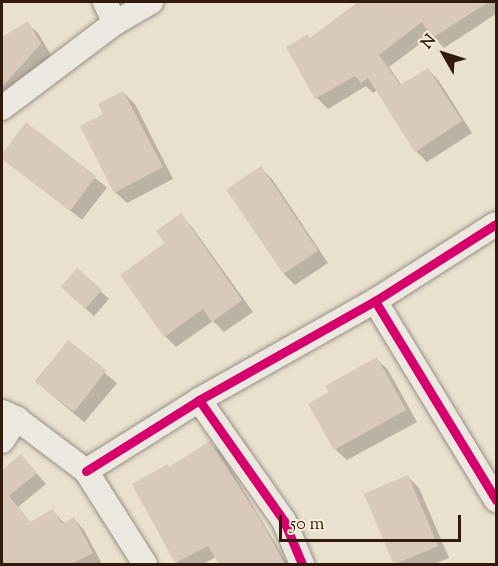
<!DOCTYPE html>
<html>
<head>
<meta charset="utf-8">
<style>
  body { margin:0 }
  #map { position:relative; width:498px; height:566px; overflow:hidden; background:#e9e0ce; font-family:"Sorts Mill Goudy",serif }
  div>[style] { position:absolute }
  .shadow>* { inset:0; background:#0003; transform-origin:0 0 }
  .building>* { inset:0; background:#d8c9bb; transform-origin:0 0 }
  .roads { filter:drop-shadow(0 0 2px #989084) drop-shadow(0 0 2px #989084) }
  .minor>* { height:24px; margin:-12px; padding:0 12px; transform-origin:12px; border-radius:12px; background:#ece8df }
  .cycleway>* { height:9px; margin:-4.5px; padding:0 4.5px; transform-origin:4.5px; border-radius:4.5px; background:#d6006c }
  span { translate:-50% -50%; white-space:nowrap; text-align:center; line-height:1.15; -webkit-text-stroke:6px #f8edd7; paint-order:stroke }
  .frame { position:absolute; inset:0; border:3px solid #321b0c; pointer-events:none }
  .north { position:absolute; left:414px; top:24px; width:60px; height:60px; -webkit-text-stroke:4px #f8edd7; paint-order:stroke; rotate:309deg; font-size:16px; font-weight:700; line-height:24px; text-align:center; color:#321b0c }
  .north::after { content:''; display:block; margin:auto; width:21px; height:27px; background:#321b0c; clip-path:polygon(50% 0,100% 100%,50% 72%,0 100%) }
  .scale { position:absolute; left:279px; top:515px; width:182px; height:27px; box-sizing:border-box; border:3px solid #321b0c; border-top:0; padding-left:8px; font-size:18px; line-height:21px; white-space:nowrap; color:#321b0c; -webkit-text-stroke:4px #f8edd7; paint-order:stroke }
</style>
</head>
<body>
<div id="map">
  <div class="shadow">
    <div style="clip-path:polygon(361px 2px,496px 2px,496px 14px,444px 48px,432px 35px,389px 67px,402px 86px,428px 69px,439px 81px,472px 133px,427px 162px,416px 151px,377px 90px,373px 93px,366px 86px,328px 109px,317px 98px,311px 39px)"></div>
    <div style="clip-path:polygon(27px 23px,38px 33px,51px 55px,2px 109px,2px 38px)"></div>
    <div style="clip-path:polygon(123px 92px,135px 104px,173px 179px,127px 203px,115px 192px,105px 115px)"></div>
    <div style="left:26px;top:124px;width:103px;height:41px;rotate:38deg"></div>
    <div style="clip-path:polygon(261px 168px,272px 179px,328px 263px,295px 285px,284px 274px)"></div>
    <div style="clip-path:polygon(181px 215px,192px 227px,253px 312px,224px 332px,213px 321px,176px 347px,165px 336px,167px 244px)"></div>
    <div style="clip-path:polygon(77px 270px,109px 299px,94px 316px,70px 295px)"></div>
    <div style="left:68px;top:342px;width:64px;height:51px;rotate:40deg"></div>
    <div style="clip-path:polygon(377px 359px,388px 370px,417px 422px,347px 460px,335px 449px,331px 393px)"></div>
    <div style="clip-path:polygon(210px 443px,221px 453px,288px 564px,221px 564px,216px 557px,203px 564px,177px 563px,134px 485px,170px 468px)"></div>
    <div style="clip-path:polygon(21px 456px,46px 484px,18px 507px,31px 523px,53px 511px,65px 524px,74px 519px,84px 530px,102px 564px,2px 564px,2px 472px)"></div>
    <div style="clip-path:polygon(408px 477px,419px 488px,449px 558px,434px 564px,395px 564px,366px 494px)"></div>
  </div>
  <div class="building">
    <div style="clip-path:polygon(358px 2px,489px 2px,432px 38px,422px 22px,379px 55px,400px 85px,428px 68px,462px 121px,415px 152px,368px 78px,361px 83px,355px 76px,315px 99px,286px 47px,308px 34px,310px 38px)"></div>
    <div style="clip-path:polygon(28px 21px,41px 44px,2px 87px,2px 37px)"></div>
    <div style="clip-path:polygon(123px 91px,163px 167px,114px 193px,80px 126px,103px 114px,98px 104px)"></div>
    <div style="clip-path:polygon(26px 122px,96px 176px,70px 211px,2px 159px,2px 154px)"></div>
    <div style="left:261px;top:166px;width:102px;height:42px;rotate:56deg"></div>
    <div style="clip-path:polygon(181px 213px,242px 300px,212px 322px,203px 309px,164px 337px,120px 275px,165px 243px,156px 231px)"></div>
    <div style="left:77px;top:268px;width:33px;height:25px;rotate:41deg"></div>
    <div style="left:68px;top:340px;width:49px;height:53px;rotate:38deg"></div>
    <div style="clip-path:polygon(377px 357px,406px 410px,334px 450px,308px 404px,329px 392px,325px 386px)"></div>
    <div style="clip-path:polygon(210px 441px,260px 519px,285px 564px,219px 564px,208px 546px,175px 563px,132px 484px,168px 464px,169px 467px)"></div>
    <div style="clip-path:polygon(21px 454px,37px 473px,9px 496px,30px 522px,53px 509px,62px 524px,74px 517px,93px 553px,71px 564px,5px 564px,2px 557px,2px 470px)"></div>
    <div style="left:408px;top:475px;width:77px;height:48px;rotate:67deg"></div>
  </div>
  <div class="roads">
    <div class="minor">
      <div style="left:105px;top:2px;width:23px;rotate:65deg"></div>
      <div style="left:2px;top:108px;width:141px;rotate:-37deg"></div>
      <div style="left:115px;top:23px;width:42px;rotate:-30.3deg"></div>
      <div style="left:375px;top:301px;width:233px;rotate:58.7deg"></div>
      <div style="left:199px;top:400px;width:148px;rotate:54.9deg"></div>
      <div style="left:284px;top:521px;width:47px;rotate:67.3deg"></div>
      <div style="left:2px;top:412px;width:17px;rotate:25deg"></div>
      <div style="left:17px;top:419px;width:86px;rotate:37deg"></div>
      <div style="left:86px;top:471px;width:110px;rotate:57.6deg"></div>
      <div style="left:2px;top:441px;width:27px;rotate:-56deg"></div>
      <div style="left:86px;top:471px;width:133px;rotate:-32.1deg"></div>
      <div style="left:199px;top:400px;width:202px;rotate:-29.4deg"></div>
      <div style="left:375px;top:301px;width:143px;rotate:-32.5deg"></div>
    </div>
  </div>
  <div class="cycleway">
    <div style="left:375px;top:301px;width:233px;rotate:58.7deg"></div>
    <div style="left:199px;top:400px;width:148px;rotate:54.9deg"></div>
    <div style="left:284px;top:521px;width:47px;rotate:67.3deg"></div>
    <div style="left:86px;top:471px;width:133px;rotate:-32.1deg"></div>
    <div style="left:199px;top:400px;width:202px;rotate:-29.4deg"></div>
    <div style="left:375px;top:301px;width:143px;rotate:-32.5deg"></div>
  </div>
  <div class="frame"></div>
  <div class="north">N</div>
  <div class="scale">50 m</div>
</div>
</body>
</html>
